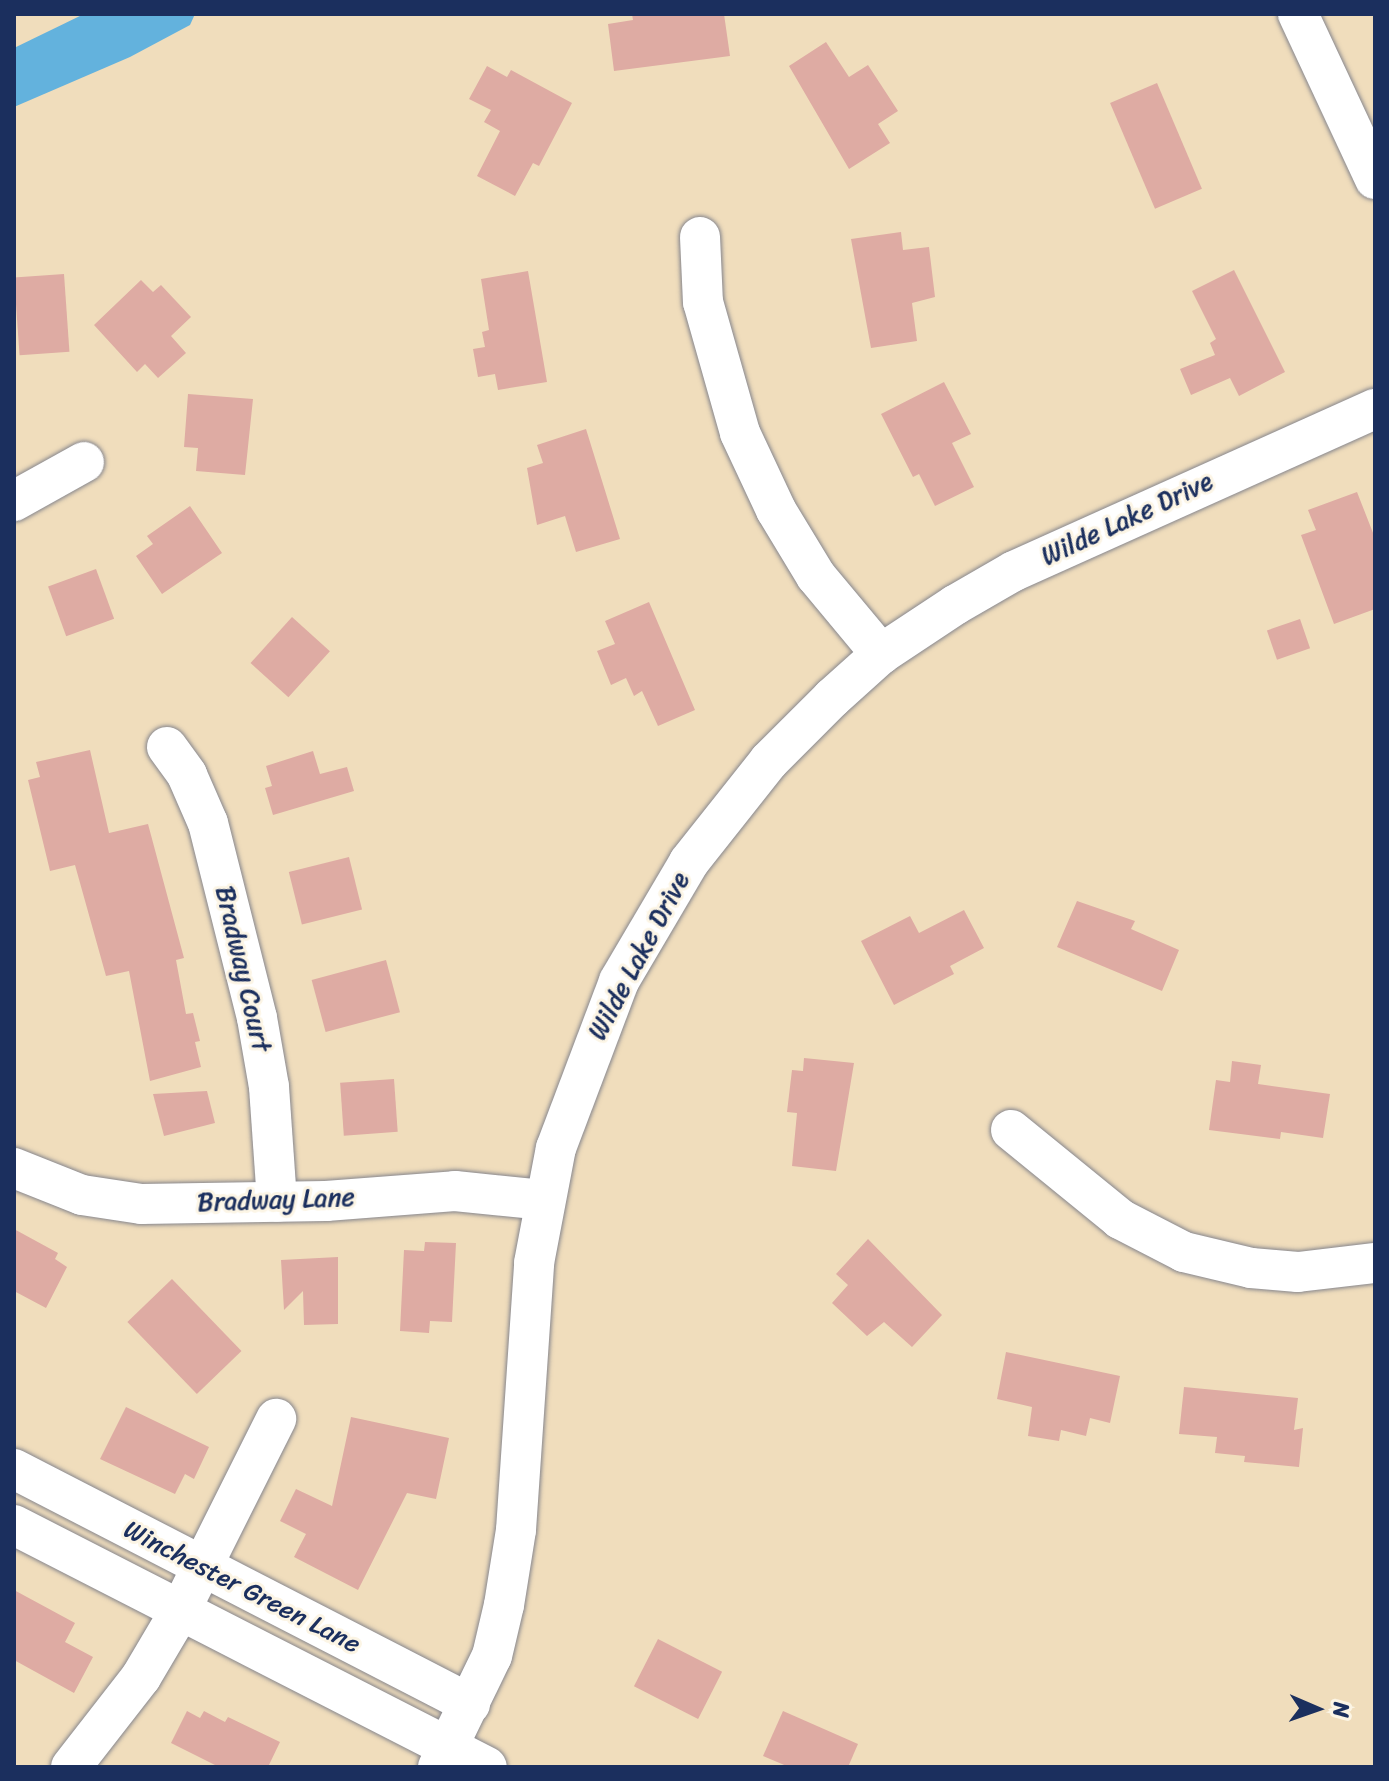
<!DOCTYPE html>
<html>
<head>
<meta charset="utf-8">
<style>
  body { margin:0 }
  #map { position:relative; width:1389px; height:1781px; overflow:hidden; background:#f0ddbc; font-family:Sriracha,sans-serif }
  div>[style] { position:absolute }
  .water>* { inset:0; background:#63b2dd }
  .building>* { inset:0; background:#deaba3; transform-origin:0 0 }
  .roads { filter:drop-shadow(0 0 2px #86868d) drop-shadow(0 0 2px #86868d) }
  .street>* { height:40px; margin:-20px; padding:0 20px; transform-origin:20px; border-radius:20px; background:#fff }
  span { translate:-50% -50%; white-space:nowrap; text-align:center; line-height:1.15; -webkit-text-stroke:6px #fcf5e5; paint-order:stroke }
  .street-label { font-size:26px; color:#1b2f5e }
  .frame { position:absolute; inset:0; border:16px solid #1b2f5e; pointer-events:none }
  .north { position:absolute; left:1277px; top:1669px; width:80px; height:80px; -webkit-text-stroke:6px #fcf5e5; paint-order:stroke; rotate:92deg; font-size:22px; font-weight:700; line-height:32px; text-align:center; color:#1b2f5e }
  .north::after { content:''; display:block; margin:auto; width:28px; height:36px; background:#1b2f5e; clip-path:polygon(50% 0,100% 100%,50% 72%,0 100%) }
</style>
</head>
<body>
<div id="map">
  <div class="water">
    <div style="clip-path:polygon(84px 14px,195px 14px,190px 25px,130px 57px,14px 107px,14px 48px)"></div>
  </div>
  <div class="building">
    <div style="clip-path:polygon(632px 14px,724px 14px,730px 56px,614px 71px,608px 24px,633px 20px)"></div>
    <div style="clip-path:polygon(826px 42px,849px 77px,868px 65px,898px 111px,878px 124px,890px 143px,849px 169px,789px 66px)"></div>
    <div style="clip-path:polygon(487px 66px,507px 77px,511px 70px,572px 103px,539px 166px,533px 163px,515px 196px,477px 176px,500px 131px,484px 122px,491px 110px,469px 99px)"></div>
    <div style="left:1157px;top:83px;width:115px;height:51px;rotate:67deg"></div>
    <div style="clip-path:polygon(901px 232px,903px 250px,929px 247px,935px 297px,912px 303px,917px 341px,871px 348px,851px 239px)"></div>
    <div style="clip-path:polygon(1234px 270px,1285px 372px,1239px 396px,1230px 378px,1191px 395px,1180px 369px,1215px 355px,1210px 343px,1216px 339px,1192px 291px)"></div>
    <div style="clip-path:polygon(528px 271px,547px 382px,498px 390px,495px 374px,478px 377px,473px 349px,485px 347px,482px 332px,489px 330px,481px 279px)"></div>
    <div style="left:64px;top:274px;width:78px;height:50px;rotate:86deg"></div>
    <div style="clip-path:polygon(141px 280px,153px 292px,161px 285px,191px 317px,171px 336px,186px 353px,158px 378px,145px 364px,137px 372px,94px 325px)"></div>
    <div style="clip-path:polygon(944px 382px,971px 434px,952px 443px,974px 487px,935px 506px,919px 474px,913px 477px,881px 414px)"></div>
    <div style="clip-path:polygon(188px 394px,253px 399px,245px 475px,196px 471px,198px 448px,184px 447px)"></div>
    <div style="clip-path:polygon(586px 429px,620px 539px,576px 552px,565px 516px,537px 525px,527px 468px,543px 463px,537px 445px)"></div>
    <div style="clip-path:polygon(1357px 492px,1375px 538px,1375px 609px,1334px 624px,1301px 535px,1316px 530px,1308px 510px)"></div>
    <div style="clip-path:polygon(190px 506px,222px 553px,162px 594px,136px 556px,153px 544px,147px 536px)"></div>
    <div style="left:96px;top:569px;width:53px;height:51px;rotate:70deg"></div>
    <div style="clip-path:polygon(649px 602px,695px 710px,658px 726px,642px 691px,634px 696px,626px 678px,611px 685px,597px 651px,615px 644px,605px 621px)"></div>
    <div style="left:292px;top:617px;width:51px;height:62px;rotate:42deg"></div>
    <div style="left:1300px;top:619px;width:31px;height:35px;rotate:71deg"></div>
    <div style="clip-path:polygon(90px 750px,109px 833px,148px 824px,184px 958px,176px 960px,186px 1014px,193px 1013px,200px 1041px,195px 1042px,201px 1067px,150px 1081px,129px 971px,106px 976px,75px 865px,50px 871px,28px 780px,40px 777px,36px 762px)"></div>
    <div style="clip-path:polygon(313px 751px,320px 774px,347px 767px,354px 791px,273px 815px,265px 788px,272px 786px,266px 766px)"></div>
    <div style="left:349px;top:857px;width:54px;height:62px;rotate:76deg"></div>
    <div style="clip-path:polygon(1077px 901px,1135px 921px,1131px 929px,1179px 950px,1162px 991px,1057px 947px)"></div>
    <div style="clip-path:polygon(964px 910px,984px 948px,950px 966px,954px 974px,894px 1005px,861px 941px,910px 916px,919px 933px)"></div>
    <div style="left:386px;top:960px;width:54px;height:77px;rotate:75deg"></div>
    <div style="clip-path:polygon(804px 1058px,854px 1063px,836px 1171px,792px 1166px,797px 1113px,787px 1112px,792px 1070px,803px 1071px)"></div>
    <div style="clip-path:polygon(1232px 1061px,1261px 1065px,1258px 1084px,1330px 1094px,1323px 1138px,1281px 1132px,1280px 1139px,1209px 1130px,1216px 1080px,1230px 1082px)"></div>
    <div style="left:394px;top:1079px;width:53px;height:54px;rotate:86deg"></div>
    <div style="clip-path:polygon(207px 1091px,215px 1123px,164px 1136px,153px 1094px)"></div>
    <div style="clip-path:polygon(14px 1229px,58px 1253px,55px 1259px,67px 1267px,46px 1308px,14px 1291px)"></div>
    <div style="clip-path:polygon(868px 1239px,942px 1315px,912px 1347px,884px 1322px,867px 1336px,832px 1303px,848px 1285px,836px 1274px)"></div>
    <div style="clip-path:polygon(425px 1242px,456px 1243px,452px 1322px,430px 1321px,429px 1333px,400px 1331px,404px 1250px,424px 1251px)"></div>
    <div style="clip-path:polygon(338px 1257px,338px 1324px,304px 1325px,303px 1291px,284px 1310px,281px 1260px)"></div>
    <div style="left:172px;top:1279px;width:100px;height:62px;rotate:46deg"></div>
    <div style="clip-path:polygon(1006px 1352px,1120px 1376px,1110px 1423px,1090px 1418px,1086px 1436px,1061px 1430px,1059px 1441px,1028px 1436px,1032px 1407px,997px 1399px)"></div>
    <div style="clip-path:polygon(1184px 1387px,1298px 1398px,1294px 1430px,1303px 1428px,1299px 1467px,1244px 1462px,1245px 1456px,1215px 1453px,1217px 1437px,1179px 1434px)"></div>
    <div style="clip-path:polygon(126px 1407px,209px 1447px,194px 1479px,185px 1474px,175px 1494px,100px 1459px)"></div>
    <div style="clip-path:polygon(351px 1417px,449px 1438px,436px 1499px,407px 1493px,358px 1590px,294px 1557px,306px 1534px,280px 1521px,296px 1489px,332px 1506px)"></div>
    <div style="clip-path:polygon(14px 1590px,75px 1623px,65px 1642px,93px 1657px,74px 1693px,14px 1660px)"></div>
    <div style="left:658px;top:1639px;width:72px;height:53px;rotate:27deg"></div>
    <div style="clip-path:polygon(187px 1711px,200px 1718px,204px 1711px,225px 1722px,228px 1717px,280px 1742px,268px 1767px,219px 1767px,171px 1743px)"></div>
    <div style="clip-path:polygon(783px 1711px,858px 1744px,848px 1767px,789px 1767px,763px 1756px)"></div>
  </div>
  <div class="roads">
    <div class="street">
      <div style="left:1298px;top:14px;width:182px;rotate:65deg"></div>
      <div style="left:700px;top:237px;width:65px;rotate:87.4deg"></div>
      <div style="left:703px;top:302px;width:136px;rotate:74.2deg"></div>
      <div style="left:740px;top:433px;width:85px;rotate:64.9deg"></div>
      <div style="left:776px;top:510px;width:77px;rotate:58.8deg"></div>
      <div style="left:816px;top:576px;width:102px;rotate:50.2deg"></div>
      <div style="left:14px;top:501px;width:80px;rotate:-29.1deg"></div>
      <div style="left:167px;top:747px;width:34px;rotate:54deg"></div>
      <div style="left:187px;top:775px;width:52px;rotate:66.4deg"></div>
      <div style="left:208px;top:823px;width:201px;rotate:75.9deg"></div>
      <div style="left:257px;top:1018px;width:70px;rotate:80.1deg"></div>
      <div style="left:269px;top:1087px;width:115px;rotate:86deg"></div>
      <div style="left:1011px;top:1130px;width:141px;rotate:39.2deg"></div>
      <div style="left:1120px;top:1219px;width:72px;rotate:27.3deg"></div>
      <div style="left:1184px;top:1252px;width:69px;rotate:13.4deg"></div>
      <div style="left:1251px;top:1268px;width:47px;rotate:4.9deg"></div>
      <div style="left:1298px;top:1272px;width:78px;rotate:-6.7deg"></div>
      <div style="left:14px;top:1168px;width:73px;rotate:21.7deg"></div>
      <div style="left:82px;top:1195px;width:60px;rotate:8.7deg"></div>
      <div style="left:141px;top:1204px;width:185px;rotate:-0.9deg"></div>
      <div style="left:326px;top:1201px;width:129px;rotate:-4.4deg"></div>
      <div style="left:455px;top:1191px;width:88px;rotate:5.8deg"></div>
      <div style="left:14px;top:1469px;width:513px;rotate:27.26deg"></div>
      <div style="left:14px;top:1525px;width:531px;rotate:27.1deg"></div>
      <div style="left:71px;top:1767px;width:114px;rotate:-52.1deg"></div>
      <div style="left:141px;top:1677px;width:77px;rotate:-59.4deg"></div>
      <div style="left:180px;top:1611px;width:215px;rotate:-63.4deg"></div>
      <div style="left:438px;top:1767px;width:123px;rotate:-64.1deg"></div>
      <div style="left:492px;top:1656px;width:52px;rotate:-76.8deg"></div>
      <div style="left:504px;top:1605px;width:76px;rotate:-80.9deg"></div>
      <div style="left:516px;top:1530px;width:268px;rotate:-86.1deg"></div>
      <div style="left:534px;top:1263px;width:117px;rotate:-79.2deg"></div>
      <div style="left:556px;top:1148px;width:178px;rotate:-69.3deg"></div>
      <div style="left:619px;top:981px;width:138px;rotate:-59.5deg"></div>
      <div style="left:689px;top:862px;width:129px;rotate:-51.6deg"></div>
      <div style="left:769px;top:761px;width:89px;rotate:-45deg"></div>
      <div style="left:832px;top:698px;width:66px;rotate:-41.9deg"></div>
      <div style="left:881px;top:654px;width:89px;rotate:-33.5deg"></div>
      <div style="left:955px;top:605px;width:68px;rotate:-30deg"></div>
      <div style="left:1014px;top:571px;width:396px;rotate:-24.2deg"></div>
    </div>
  </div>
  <div class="street-label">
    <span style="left:1127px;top:519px;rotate:-25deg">Wilde Lake Drive</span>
    <span style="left:639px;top:956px;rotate:-62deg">Wilde Lake Drive</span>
    <span style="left:243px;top:969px;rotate:77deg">Bradway Court</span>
    <span style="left:276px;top:1200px;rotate:-2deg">Bradway Lane</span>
    <span style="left:242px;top:1587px;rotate:27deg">Winchester Green Lane</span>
  </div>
  <div class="frame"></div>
  <div class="north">N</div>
</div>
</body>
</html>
